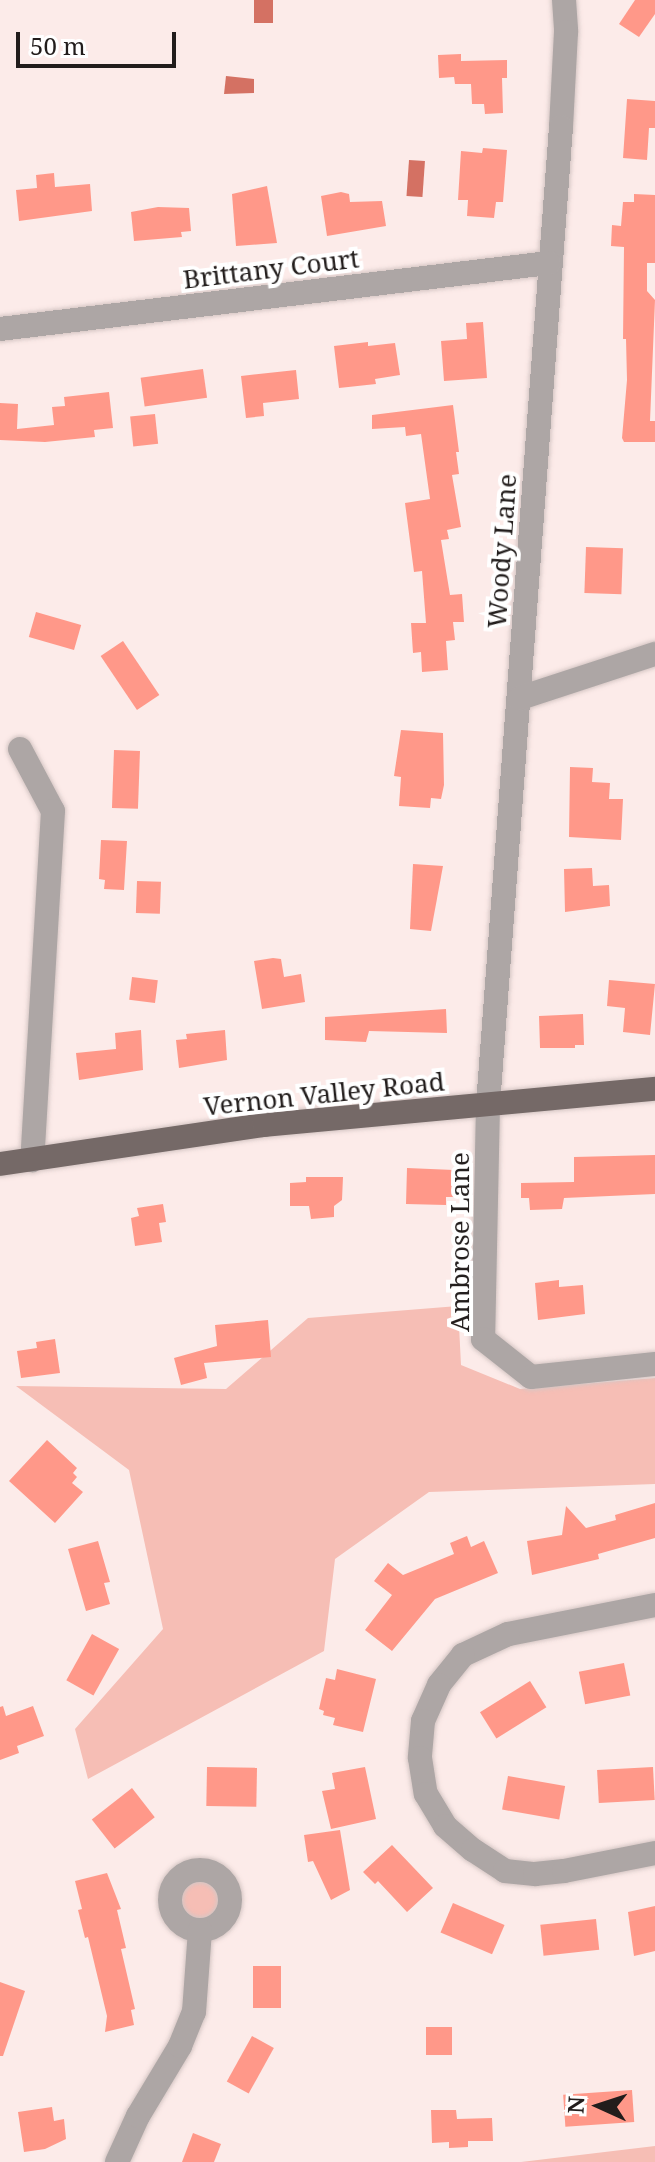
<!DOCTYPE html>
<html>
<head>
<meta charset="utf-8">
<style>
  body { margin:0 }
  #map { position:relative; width:655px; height:2162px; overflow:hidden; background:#fcebe9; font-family:"Noto Serif",serif }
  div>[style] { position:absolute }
  .green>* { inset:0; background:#f6beb5 }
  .round { border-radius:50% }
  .water>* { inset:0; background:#d47163; transform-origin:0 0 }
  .building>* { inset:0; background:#ff9889; transform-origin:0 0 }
  .roads { filter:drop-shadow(0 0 2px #d5c6c4) drop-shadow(0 0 2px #d5c6c4) }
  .minor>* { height:24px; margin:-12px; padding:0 12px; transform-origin:12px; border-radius:12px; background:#ada6a5 }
  .minor>.ring { margin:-12px; padding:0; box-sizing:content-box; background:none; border:24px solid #ada6a5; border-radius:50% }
  .major>* { height:24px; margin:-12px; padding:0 12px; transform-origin:12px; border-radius:12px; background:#756967 }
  span { translate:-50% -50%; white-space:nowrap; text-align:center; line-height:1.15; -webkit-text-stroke:8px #fff; paint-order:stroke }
  .street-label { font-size:26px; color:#221d1c }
  .north { position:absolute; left:559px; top:2066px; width:80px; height:80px; -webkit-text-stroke:6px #fff; paint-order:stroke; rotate:273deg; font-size:22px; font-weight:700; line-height:32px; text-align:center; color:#221d1c }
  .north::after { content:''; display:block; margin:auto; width:28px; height:36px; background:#221d1c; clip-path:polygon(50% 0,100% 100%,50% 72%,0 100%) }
  .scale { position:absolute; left:16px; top:32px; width:160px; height:36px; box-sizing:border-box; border:4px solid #221d1c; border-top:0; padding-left:10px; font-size:24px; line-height:28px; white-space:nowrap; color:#221d1c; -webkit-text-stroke:6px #fff; paint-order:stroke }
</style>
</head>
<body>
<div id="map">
  <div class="green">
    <div style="clip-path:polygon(458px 1306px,461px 1365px,520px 1389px,655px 1378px,655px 1484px,429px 1492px,335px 1559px,324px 1651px,88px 1779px,75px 1729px,163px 1629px,129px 1470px,16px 1386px,226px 1389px,308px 1318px)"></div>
    <div class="round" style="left:175px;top:1875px;width:50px;height:50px"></div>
    <div style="clip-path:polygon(655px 2146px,655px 2162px,521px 2162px)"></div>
  </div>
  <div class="water">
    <div style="left:254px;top:0;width:19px;height:23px"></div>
    <div style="clip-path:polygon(226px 76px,254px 79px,254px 93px,224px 94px)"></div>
    <div style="left:409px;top:160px;width:16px;height:36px;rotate:4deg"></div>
  </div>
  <div class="building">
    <div style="clip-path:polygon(635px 0,655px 0,655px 14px,639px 37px,619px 24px)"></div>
    <div style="clip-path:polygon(461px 54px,461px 61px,507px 60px,507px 78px,502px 78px,503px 113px,485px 114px,484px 104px,472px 104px,471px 84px,455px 84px,454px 77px,439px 78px,438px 55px)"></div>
    <div style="clip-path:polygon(627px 99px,655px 101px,655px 128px,649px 128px,647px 160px,623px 158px)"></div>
    <div style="clip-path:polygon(483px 148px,507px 150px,503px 202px,496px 202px,494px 218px,467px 216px,468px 200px,458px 200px,461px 151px,482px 153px)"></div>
    <div style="clip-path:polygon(54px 173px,55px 187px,90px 184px,92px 211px,19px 221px,16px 190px,37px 188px,36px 175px)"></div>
    <div style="clip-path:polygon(267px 186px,277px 243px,236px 246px,232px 194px)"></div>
    <div style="clip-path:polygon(341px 192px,349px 194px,350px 202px,382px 201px,386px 226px,327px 236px,321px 196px)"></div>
    <div style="clip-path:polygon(634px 194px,655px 195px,655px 263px,647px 263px,647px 291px,655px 300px,650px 421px,655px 421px,655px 442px,624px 442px,622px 438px,627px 380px,626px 339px,623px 339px,624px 247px,611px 246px,612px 225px,621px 226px,623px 202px,634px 202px)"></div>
    <div style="clip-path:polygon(158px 207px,189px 208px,191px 231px,181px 232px,182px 237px,134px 241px,131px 212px)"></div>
    <div style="clip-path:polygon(483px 322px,487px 378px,444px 381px,441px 341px,467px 339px,466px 323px)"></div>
    <div style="clip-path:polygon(368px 342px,368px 346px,395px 343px,400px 375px,375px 379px,376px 384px,339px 388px,334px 346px)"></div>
    <div style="left:203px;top:369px;width:29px;height:63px;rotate:82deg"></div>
    <div style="clip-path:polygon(296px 370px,299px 399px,263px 403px,264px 416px,246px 418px,241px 376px)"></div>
    <div style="clip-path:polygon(109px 392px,113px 428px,94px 430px,95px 437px,45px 442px,0 440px,0 403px,18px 404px,17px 429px,54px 425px,52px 407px,65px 406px,64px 397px)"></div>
    <div style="clip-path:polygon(453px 405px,459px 452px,456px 452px,459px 474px,452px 475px,461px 527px,447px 530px,449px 539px,441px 540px,450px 595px,462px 594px,464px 622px,453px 622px,455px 640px,446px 641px,448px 670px,422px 672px,421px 652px,413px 653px,411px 623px,426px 623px,422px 571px,414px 572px,405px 503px,430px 499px,421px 434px,406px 436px,405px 427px,372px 429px,372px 415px)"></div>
    <div style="left:155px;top:414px;width:30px;height:25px;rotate:84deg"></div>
    <div style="left:586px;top:547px;width:37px;height:46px;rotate:2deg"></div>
    <div style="left:36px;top:612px;width:47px;height:26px;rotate:16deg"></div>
    <div style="left:123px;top:641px;width:65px;height:27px;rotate:56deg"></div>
    <div style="clip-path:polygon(401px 730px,443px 733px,444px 785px,441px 799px,431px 798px,430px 808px,399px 806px,401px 777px,394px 776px)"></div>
    <div style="left:114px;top:750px;width:26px;height:58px;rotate:2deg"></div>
    <div style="clip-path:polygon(570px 767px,593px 768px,592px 782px,610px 783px,609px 799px,623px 799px,621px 840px,569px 837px)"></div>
    <div style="clip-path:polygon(101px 840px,127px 841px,124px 890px,104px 889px,105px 880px,99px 879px)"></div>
    <div style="clip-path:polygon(413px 864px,443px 866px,431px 931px,410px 929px)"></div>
    <div style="clip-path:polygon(592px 868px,593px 886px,609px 885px,610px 906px,565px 912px,564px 869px)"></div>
    <div style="left:137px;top:881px;width:24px;height:32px;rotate:2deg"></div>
    <div style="clip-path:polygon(273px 958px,281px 959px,284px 977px,301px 974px,305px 1002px,262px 1009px,254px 961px)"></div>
    <div style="left:132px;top:977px;width:26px;height:23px;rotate:7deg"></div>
    <div style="clip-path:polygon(609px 980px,655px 984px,650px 1035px,623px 1032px,625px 1008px,607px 1006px)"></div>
    <div style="clip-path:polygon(446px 1009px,447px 1033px,369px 1031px,366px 1042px,325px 1040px,325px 1017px)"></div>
    <div style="clip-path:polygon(583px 1014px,584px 1045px,575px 1045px,575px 1048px,540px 1048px,539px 1016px)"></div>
    <div style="clip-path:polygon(141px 1030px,143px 1070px,79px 1080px,76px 1053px,116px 1049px,115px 1033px)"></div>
    <div style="clip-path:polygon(225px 1030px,227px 1060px,179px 1068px,176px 1040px,187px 1039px,186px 1034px)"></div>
    <div style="clip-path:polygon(655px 1155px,655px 1194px,564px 1198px,562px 1209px,530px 1210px,529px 1198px,521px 1198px,521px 1183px,574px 1182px,574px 1157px)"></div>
    <div style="clip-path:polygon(407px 1168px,454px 1170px,454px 1197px,446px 1197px,446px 1205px,406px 1204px)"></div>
    <div style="clip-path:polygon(306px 1177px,343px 1177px,342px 1200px,334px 1206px,334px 1217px,311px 1219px,309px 1206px,290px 1206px,290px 1183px,306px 1182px)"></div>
    <div style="clip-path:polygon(163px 1204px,166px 1222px,159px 1223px,162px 1242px,135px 1246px,131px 1218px,139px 1216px,137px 1208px)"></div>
    <div style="clip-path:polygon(559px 1280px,559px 1287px,583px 1285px,585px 1314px,538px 1320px,535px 1283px)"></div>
    <div style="clip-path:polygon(268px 1320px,271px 1357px,204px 1363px,207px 1378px,181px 1385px,174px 1358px,217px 1346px,215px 1325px)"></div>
    <div style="clip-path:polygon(55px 1339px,60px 1373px,21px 1378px,17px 1351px,37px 1348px,36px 1342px)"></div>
    <div style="clip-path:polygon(47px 1440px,77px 1468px,73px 1473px,77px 1477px,72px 1483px,83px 1492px,55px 1523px,9px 1481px)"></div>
    <div style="clip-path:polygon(655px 1503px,655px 1538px,598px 1554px,599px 1559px,532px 1575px,527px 1541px,562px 1535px,566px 1506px,586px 1528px,616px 1520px,615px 1515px)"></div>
    <div style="clip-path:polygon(467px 1536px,471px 1547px,484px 1541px,498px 1573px,435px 1599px,392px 1651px,365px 1630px,392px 1595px,374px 1581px,388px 1563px,403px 1575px,454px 1554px,450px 1543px)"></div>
    <div style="clip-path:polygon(98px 1541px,110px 1582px,104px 1583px,110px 1604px,86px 1611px,68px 1549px)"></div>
    <div style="left:92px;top:1634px;width:31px;height:53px;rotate:29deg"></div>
    <div style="left:624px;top:1663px;width:33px;height:46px;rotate:79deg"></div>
    <div style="clip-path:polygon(337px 1669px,376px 1679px,363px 1732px,333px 1725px,335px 1718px,323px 1715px,324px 1711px,319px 1709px,326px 1678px,335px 1680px)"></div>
    <div style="left:530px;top:1681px;width:31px;height:59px;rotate:58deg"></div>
    <div style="clip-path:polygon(3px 1706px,6px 1716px,33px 1706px,44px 1736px,17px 1746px,19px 1753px,0 1760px,0 1707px)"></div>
    <div style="left:207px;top:1767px;width:50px;height:39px;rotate:1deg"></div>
    <div style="clip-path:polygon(365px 1767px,376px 1819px,331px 1829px,322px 1791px,335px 1789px,332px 1773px)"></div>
    <div style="left:653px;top:1767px;width:33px;height:56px;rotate:87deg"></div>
    <div style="left:508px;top:1776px;width:58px;height:34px;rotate:10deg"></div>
    <div style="left:132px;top:1788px;width:37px;height:51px;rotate:52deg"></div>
    <div style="clip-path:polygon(340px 1830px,350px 1890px,331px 1900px,313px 1861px,308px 1862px,304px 1835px)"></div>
    <div style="clip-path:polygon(392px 1845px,433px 1888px,407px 1912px,378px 1881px,375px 1884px,363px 1872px)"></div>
    <div style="clip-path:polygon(107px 1873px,121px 1909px,117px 1910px,126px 1948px,121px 1949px,135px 2009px,131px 2010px,134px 2025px,105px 2032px,107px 2016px,88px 1937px,85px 1938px,78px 1910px,82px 1909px,75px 1881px)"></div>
    <div style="left:453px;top:1903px;width:56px;height:32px;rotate:23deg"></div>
    <div style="clip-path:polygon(655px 1906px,655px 1951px,634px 1956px,628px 1912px)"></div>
    <div style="left:596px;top:1919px;width:31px;height:56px;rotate:84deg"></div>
    <div style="left:253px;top:1966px;width:28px;height:42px"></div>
    <div style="clip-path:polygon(0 1982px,25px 1991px,3px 2056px,0 2056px)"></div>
    <div style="left:426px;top:2027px;width:26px;height:28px"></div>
    <div style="left:252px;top:2036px;width:25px;height:52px;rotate:29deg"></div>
    <div style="left:632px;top:2090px;width:32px;height:69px;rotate:86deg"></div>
    <div style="clip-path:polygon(52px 2107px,54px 2121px,64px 2119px,66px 2139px,45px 2149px,24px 2152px,18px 2112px)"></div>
    <div style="clip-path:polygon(431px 2110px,456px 2110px,457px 2119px,492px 2118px,493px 2141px,468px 2141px,468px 2147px,449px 2148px,449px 2142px,432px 2143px)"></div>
    <div style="clip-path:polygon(193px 2133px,221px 2144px,214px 2162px,182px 2162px)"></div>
  </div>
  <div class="roads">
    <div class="minor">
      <div style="left:564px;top:0;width:32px;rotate:86deg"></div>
      <div style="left:566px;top:32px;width:95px;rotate:93deg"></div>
      <div style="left:561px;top:127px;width:981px;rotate:94.27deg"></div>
      <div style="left:488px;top:1105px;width:234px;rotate:91.2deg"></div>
      <div style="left:483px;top:1339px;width:61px;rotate:38.4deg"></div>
      <div style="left:531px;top:1377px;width:125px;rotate:-6deg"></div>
      <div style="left:0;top:329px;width:553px;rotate:-6.86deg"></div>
      <div style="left:520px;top:698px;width:142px;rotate:-18.1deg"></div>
      <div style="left:20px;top:749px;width:70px;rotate:62deg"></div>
      <div style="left:53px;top:811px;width:350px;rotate:93.4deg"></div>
      <div style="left:655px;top:1605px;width:150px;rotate:168.8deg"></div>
      <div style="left:508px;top:1634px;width:50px;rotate:155deg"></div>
      <div style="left:463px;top:1655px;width:38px;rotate:129deg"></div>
      <div style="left:439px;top:1685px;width:39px;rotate:114deg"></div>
      <div style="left:423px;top:1721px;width:37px;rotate:95deg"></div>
      <div style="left:420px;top:1758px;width:36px;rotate:81deg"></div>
      <div style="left:426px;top:1794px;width:37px;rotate:59deg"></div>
      <div style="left:445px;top:1826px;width:37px;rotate:41deg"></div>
      <div style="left:473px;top:1850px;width:38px;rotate:33deg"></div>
      <div style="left:505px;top:1871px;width:30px;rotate:6deg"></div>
      <div style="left:535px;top:1874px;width:29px;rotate:-6deg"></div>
      <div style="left:564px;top:1871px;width:93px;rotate:-11.2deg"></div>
      <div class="ring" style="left:170px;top:1870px;width:36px;height:36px"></div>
      <div style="left:117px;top:2162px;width:51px;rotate:-65.5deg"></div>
      <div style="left:138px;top:2116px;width:82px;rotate:-59deg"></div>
      <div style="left:180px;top:2046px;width:37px;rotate:-68deg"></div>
      <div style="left:194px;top:2012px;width:82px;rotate:-85.8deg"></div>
    </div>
    <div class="major">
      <div style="left:0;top:1164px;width:267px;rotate:-8.4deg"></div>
      <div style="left:264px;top:1125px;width:393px;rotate:-5.3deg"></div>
    </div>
  </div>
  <div class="street-label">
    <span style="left:271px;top:269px;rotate:-7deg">Brittany Court</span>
    <span style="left:502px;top:551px;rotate:-86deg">Woody Lane</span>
    <span style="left:324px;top:1094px;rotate:-6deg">Vernon Valley Road</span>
    <span style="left:460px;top:1242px;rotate:-90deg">Ambrose Lane</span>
  </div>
  <div class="north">N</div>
  <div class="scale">50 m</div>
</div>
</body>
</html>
